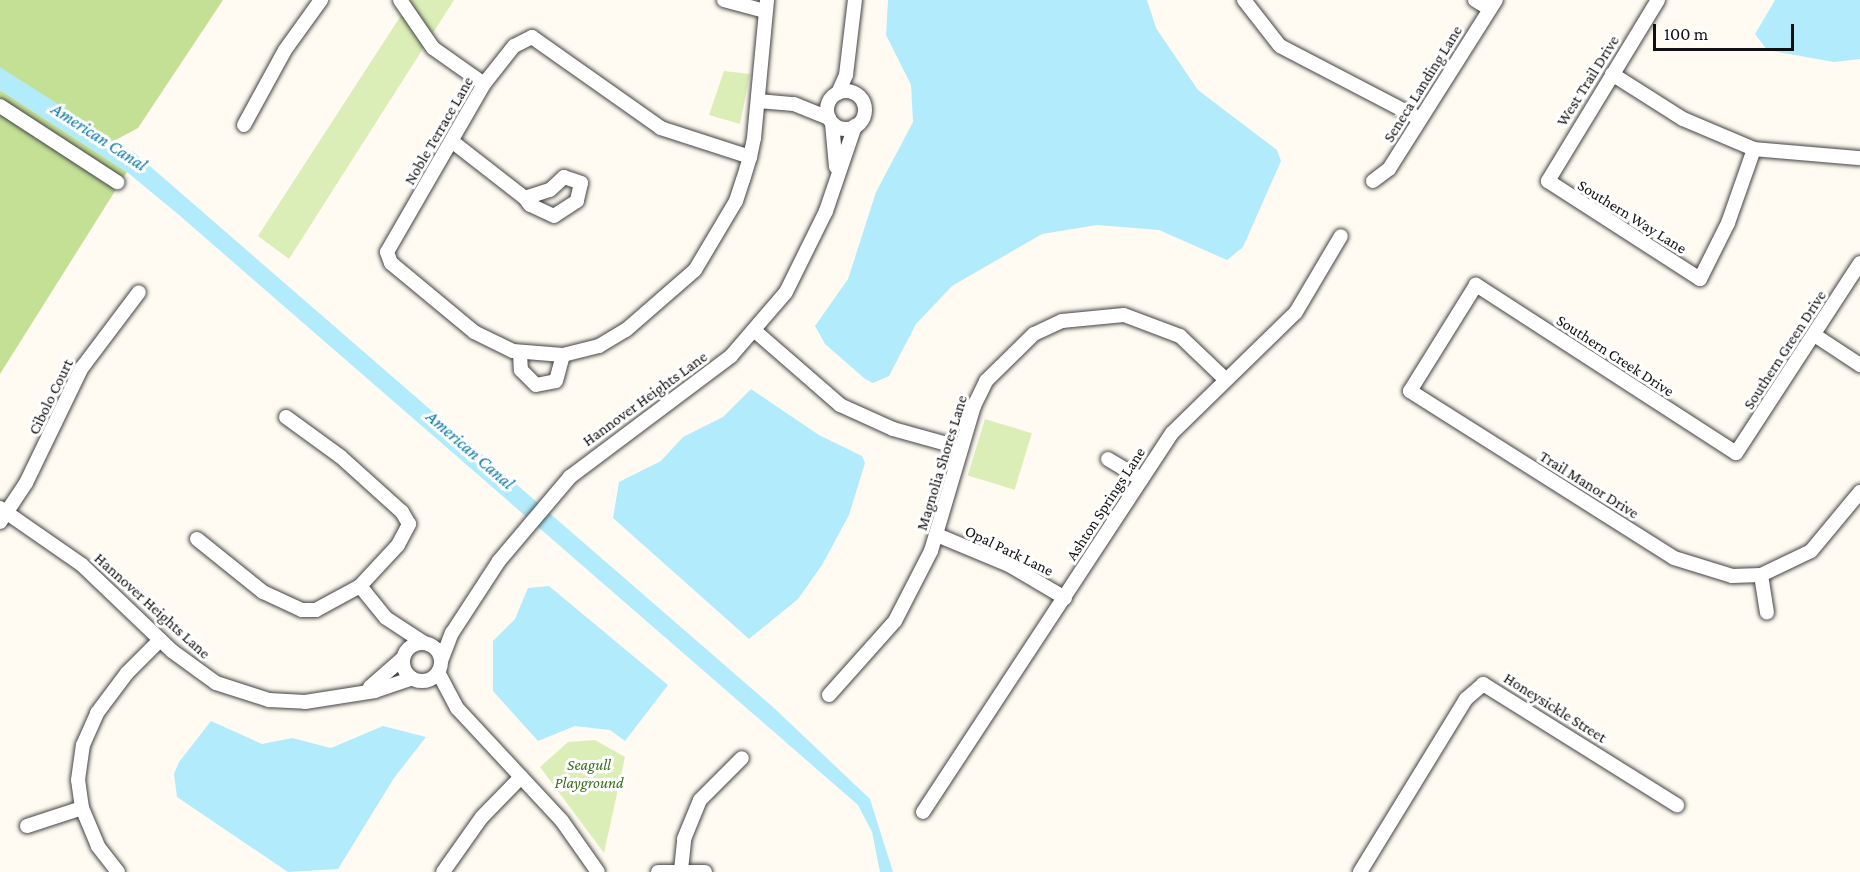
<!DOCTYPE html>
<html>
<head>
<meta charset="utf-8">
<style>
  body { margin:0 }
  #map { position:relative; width:1860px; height:872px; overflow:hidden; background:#fffbf2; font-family:"Crimson Pro",serif }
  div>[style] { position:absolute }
  .green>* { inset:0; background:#dceeb7; transform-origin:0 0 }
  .forest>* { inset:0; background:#c3e095 }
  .water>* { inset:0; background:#b2ecfc }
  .canal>* { height:10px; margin:-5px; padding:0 5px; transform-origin:5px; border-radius:5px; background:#b2ecfc }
  .roads { filter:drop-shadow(0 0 2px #434343) drop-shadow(0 0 2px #434343) }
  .minor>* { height:14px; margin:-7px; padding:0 7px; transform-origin:7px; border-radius:7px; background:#fff }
  .minor>.ring { margin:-7px; padding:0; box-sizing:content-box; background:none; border:14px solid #fff; border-radius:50% }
  span { translate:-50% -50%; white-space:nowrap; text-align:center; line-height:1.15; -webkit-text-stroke:6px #fff; paint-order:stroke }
  .street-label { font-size:16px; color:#101010 }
  .park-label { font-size:16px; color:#386f19; font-style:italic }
  .water-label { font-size:18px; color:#0c7ba7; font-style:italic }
  .scale { position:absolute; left:1653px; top:24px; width:141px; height:27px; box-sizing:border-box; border:3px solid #101010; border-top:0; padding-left:8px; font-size:18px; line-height:21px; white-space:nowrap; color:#101010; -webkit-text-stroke:4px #fff; paint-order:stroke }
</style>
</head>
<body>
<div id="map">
  <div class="green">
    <div style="clip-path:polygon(411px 0,454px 0,289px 259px,258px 236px)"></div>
    <div style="clip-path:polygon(724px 71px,750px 74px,740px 124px,709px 115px)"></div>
    <div style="left:985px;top:419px;width:49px;height:59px;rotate:17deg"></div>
    <div style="clip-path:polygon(595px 740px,625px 757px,604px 853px,540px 767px,568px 742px)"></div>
  </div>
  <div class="forest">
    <div style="clip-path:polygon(0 0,223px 0,138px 128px,112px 142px,0 73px)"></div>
    <div style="clip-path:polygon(0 90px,127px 172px,0 374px)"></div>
  </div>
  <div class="water">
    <div style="clip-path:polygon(888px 0,1147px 0,1156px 28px,1198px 90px,1277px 150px,1281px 161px,1243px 247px,1227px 260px,1159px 230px,1097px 225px,1042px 234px,952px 286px,916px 324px,889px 376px,873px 383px,865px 379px,825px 344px,815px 326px,848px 279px,876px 192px,913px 122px,911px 85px,886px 35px)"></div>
    <div style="clip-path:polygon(1775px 0,1860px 0,1860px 59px,1834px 62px,1767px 50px,1755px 34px)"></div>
    <div style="clip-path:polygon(0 73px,136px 154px,774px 708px,870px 799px,893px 872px,880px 872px,872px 832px,858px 805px,179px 215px,127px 172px,0 90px)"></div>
    <div style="clip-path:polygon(751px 389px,819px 435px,862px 456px,865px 463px,849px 515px,822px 565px,798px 599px,749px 639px,613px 518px,619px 482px,661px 461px,683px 437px,723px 417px)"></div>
    <div style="clip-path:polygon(549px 586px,668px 685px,625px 741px,610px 730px,575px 726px,538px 741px,493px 691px,493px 641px,515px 619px,528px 588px)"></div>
    <div style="clip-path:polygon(211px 721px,262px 744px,292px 738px,331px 748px,383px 726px,426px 737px,394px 778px,338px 869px,288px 872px,177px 797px,174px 774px,179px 762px)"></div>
  </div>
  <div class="canal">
    <div style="left:0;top:73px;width:98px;rotate:32.6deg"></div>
  </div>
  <div class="roads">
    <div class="minor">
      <div style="left:400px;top:0;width:58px;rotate:55.5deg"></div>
      <div style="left:433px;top:48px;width:62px;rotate:35.2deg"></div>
      <div style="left:724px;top:0;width:42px;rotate:15deg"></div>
      <div style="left:1244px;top:0;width:58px;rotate:52deg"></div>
      <div style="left:1280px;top:46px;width:158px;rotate:27.5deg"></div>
      <div style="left:1475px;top:0;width:17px;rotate:31deg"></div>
      <div style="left:1658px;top:0;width:212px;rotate:121.3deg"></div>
      <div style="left:1548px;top:181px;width:181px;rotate:32.8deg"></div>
      <div style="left:1700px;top:279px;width:63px;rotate:-63.4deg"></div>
      <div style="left:1728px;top:223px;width:78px;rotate:-70.6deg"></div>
      <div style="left:1612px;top:74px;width:84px;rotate:32.4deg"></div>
      <div style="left:1683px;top:119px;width:77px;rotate:22.9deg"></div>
      <div style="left:1754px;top:149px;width:106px;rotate:4.9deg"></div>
      <div class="ring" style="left:827px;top:91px;width:24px;height:24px"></div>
      <div style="left:838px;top:93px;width:20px;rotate:-66deg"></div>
      <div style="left:846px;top:75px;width:76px;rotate:-83.2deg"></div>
      <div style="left:758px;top:101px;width:36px;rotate:5deg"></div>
      <div style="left:794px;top:104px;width:38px;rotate:22deg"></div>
      <div style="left:0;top:106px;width:140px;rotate:33deg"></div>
      <div style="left:832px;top:123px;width:44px;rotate:84.8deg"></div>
      <div style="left:244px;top:125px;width:85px;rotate:-61.3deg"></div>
      <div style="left:285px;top:50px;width:62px;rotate:-54.2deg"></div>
      <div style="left:453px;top:142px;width:91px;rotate:37.9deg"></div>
      <div style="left:750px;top:157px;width:94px;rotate:-162deg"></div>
      <div style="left:661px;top:128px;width:158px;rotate:-144.8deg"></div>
      <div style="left:532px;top:37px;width:20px;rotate:153deg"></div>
      <div style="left:514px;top:46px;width:48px;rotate:128.3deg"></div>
      <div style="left:484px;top:84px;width:194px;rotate:120deg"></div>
      <div style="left:387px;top:252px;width:12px;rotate:70deg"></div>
      <div style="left:391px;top:263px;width:108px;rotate:39.7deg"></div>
      <div style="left:474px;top:332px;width:43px;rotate:26deg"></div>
      <div style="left:513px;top:351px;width:50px;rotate:4.6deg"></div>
      <div style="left:563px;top:355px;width:37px;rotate:-14deg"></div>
      <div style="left:599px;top:346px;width:31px;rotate:-31deg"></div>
      <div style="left:626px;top:330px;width:91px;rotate:-41deg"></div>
      <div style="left:695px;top:270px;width:80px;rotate:-59.3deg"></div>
      <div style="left:736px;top:201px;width:22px;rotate:-72deg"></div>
      <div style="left:743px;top:180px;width:24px;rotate:-73deg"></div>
      <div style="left:750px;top:157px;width:19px;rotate:-78deg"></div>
      <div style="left:754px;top:138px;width:139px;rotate:-84.6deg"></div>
      <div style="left:564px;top:177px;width:18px;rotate:19deg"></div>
      <div style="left:581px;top:183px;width:18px;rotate:103deg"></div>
      <div style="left:577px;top:201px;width:27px;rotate:147deg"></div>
      <div style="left:554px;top:216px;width:26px;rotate:-155deg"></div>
      <div style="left:530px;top:205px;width:9px;rotate:-126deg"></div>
      <div style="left:525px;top:198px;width:26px;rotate:-18deg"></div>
      <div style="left:550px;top:190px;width:19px;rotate:-43deg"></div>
      <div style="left:1373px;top:181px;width:20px;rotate:-37deg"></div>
      <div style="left:1389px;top:169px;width:200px;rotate:-57.7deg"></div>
      <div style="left:1860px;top:263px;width:227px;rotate:123.1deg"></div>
      <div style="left:1736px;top:453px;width:310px;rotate:-147.1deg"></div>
      <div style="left:1476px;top:285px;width:125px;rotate:121.9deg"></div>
      <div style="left:1410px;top:391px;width:312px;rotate:32.3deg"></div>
      <div style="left:1674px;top:558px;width:61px;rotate:17.2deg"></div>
      <div style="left:1732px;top:576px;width:29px;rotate:-2deg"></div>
      <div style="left:1761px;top:575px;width:55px;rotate:-25.6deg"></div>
      <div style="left:1811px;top:551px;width:77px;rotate:-50.3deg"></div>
      <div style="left:755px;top:331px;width:113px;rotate:41deg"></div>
      <div style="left:840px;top:405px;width:58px;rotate:24.4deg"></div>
      <div style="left:893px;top:429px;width:71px;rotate:15.6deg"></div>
      <div style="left:1816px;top:336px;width:53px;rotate:33.4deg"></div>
      <div style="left:520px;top:353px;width:17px;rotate:87deg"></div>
      <div style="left:521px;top:370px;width:21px;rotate:45deg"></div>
      <div style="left:536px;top:385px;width:20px;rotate:-11deg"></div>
      <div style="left:556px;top:381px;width:27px;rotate:-75deg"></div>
      <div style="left:1108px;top:459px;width:39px;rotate:31deg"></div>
      <div style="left:0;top:508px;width:100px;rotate:34.8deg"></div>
      <div style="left:82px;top:565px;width:124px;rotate:43.7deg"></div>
      <div style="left:172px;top:651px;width:54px;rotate:36deg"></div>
      <div style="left:216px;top:683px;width:56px;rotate:17.8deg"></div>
      <div style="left:269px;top:700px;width:36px;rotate:3deg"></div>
      <div style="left:305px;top:702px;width:71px;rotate:-8.9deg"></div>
      <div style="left:375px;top:691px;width:39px;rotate:-19deg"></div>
      <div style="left:0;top:522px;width:47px;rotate:-56.3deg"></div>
      <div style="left:26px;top:483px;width:127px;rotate:-64.2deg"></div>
      <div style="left:81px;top:369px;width:96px;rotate:-53deg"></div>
      <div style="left:937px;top:535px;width:78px;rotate:22.6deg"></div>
      <div style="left:1009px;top:565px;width:65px;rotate:30.5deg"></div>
      <div style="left:197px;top:539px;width:85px;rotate:38.8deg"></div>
      <div style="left:263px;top:592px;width:43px;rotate:24.8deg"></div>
      <div style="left:302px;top:610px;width:14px"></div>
      <div style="left:316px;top:610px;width:50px;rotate:-28.6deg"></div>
      <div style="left:360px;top:586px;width:56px;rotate:-47.2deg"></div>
      <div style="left:398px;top:545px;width:24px;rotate:-62deg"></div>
      <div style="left:409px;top:524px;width:14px;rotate:-120deg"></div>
      <div style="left:402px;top:512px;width:82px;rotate:-138deg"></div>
      <div style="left:341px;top:457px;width:68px;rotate:-144deg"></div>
      <div style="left:1761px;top:575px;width:38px;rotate:81deg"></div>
      <div style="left:360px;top:586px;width:41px;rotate:50.9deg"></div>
      <div style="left:386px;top:618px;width:45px;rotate:33.3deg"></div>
      <div class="ring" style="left:403px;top:643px;width:24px;height:24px"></div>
      <div style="left:441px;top:661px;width:30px;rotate:-69deg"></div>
      <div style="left:452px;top:633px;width:86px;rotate:-56.9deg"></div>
      <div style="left:499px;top:561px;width:110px;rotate:-49.8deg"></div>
      <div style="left:570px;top:477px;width:201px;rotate:-36.9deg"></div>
      <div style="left:731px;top:356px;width:84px;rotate:-49.3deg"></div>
      <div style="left:786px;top:292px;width:90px;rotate:-63.7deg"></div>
      <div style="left:826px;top:211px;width:90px;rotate:-71.2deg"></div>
      <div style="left:438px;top:672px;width:41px;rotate:62.2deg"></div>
      <div style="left:457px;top:708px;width:154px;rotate:47.1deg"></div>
      <div style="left:562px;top:821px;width:62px;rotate:54.8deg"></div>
      <div style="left:370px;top:687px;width:44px;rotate:-41.3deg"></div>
      <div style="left:829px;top:695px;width:99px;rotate:-48.3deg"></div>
      <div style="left:895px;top:621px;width:79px;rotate:-62.8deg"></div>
      <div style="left:931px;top:551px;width:151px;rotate:-73.5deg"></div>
      <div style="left:974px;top:406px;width:28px;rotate:-64deg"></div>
      <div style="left:986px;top:381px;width:67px;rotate:-44.4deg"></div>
      <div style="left:1034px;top:334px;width:31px;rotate:-25deg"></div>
      <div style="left:1062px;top:321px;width:62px;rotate:-5.5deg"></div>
      <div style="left:1124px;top:315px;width:60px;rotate:20.6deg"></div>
      <div style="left:1180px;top:336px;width:61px;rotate:43.7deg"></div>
      <div style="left:923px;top:812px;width:453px;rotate:-56.7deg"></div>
      <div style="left:1172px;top:433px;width:173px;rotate:-44.3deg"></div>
      <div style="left:1296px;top:312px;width:88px;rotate:-59.4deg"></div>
      <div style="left:27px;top:826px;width:58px;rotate:-18.1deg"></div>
      <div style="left:681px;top:870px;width:31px;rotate:-84deg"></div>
      <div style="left:684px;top:839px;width:42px;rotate:-67.7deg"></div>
      <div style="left:700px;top:800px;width:59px;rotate:-45deg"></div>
      <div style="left:118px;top:872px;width:33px;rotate:-128deg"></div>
      <div style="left:98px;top:846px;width:41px;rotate:-112.8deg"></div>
      <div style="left:82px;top:808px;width:28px;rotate:-98deg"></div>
      <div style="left:78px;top:780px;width:35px;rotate:-82deg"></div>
      <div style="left:83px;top:745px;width:35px;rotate:-66deg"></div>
      <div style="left:97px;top:713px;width:50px;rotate:-53.1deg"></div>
      <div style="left:127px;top:673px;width:47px;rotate:-45deg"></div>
      <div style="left:443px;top:872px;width:67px;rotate:-54.7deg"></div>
      <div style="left:482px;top:817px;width:56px;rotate:-45.7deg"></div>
      <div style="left:658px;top:872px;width:47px"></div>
      <div style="left:1360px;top:872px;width:203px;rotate:-58.5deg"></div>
      <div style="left:1466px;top:699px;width:23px;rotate:-41deg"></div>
      <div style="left:1483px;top:684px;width:229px;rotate:32deg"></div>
    </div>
  </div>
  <div class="street-label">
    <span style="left:1588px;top:81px;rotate:-58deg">West Trail Drive</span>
    <span style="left:1423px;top:84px;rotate:-58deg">Seneca Landing Lane</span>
    <span style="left:439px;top:131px;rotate:-60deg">Noble Terrace Lane</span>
    <span style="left:1632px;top:217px;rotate:32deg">Southern Way Lane</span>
    <span style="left:1785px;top:350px;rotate:-57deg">Southern Green Drive</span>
    <span style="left:1615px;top:356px;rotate:33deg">Southern Creek Drive</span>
    <span style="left:51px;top:397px;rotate:-64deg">Cibolo Court</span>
    <span style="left:645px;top:399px;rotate:-36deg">Hannover Heights Lane</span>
    <span style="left:942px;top:463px;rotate:-73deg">Magnolia Shores Lane</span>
    <span style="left:1589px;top:485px;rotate:32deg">Trail Manor Drive</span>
    <span style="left:1106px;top:504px;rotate:-57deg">Ashton Springs Lane</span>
    <span style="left:1009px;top:551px;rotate:26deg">Opal Park Lane</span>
    <span style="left:152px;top:606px;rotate:42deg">Hannover Heights Lane</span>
    <span style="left:1555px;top:708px;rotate:32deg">Honeysickle Street</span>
  </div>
  <div class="park-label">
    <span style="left:589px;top:774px">Seagull<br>Playground</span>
  </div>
  <div class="water-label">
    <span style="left:99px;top:137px;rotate:33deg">American Canal</span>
    <span style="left:470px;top:450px;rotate:41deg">American Canal</span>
  </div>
  <div class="scale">100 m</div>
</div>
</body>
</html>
